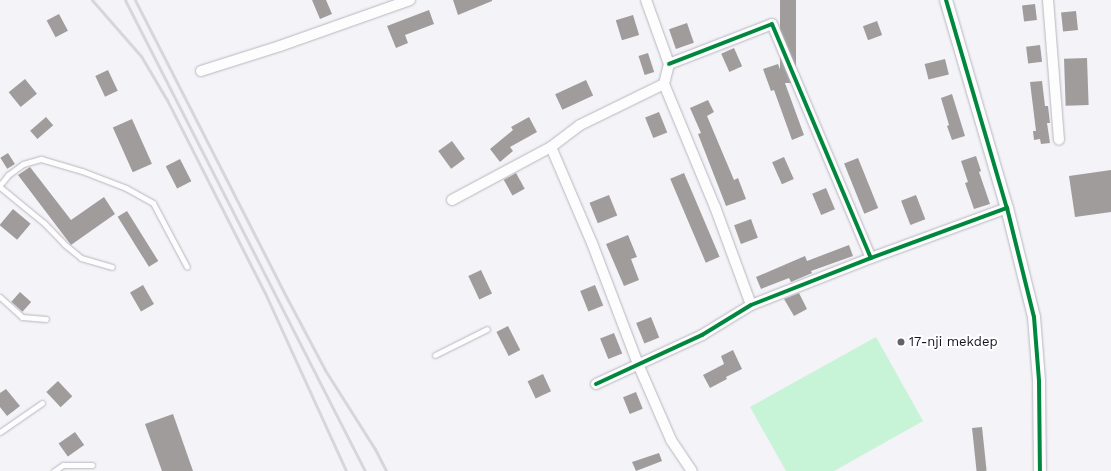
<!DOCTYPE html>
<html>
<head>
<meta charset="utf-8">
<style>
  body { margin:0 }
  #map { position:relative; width:1111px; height:471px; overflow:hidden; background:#f3f3f8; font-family:"Work Sans",sans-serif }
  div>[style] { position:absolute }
  .green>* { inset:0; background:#c7f3d7 }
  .building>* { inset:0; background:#9f9c9b; transform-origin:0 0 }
  .roads { filter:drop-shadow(0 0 1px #b8b6be) drop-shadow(0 0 1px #b8b6be) }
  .service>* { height:5px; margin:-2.5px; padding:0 2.5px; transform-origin:2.5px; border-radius:2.5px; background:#fdfdfe }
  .minor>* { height:10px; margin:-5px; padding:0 5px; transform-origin:5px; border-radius:5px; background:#fdfdfe }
  .tertiary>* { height:12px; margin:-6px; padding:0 6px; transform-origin:6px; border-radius:6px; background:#fdfdfe }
  .rail>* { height:3px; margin:-1.5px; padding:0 1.5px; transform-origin:1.5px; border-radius:1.5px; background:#d7d6d9 }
  .cycleway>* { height:4px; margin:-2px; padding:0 2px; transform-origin:2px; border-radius:2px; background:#00873e }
  .dots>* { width:11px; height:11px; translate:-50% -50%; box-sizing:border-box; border:2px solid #fff; border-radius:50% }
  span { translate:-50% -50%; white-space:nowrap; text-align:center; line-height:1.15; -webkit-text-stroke:4px #fff; paint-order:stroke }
  .poi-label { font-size:13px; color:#15131d }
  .left { translate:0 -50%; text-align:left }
</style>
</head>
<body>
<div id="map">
  <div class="green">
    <div style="clip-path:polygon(876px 337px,923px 421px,834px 471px,786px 471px,750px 407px)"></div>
  </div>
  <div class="building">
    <div style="clip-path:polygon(312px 0,326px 0,332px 14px,320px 19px)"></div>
    <div style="clip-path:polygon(453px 0,492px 0,492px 1px,458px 15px)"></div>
    <div style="left:780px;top:0;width:16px;height:83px"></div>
    <div style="left:1035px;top:4px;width:16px;height:13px;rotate:83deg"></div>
    <div style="clip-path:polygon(429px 10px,434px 24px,405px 35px,408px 43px,396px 48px,387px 26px)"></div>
    <div style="left:1076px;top:11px;width:19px;height:15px;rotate:84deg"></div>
    <div style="left:59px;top:14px;width:19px;height:14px;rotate:62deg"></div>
    <div style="left:633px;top:15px;width:21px;height:18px;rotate:73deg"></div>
    <div style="left:877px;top:21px;width:15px;height:15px;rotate:70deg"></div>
    <div style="left:687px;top:23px;width:21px;height:19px;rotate:71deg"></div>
    <div style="left:1040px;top:45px;width:17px;height:14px;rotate:83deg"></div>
    <div style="left:734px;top:48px;width:20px;height:14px;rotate:66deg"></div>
    <div style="left:648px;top:53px;width:20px;height:10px;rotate:72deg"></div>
    <div style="left:1087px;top:58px;width:47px;height:23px;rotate:88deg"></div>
    <div style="left:945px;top:59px;width:16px;height:21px;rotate:76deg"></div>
    <div style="clip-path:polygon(778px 64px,804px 135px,792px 140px,774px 90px,771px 91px,763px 69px)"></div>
    <div style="left:108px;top:70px;width:23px;height:14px;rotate:65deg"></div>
    <div style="left:25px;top:79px;width:19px;height:21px;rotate:51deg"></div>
    <div style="left:586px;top:80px;width:17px;height:34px;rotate:65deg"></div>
    <div style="clip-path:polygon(1042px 81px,1045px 106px,1048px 106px,1050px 123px,1047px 123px,1050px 143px,1041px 144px,1040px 139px,1034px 140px,1033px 131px,1036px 131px,1030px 82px)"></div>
    <div style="clip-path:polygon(952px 94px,965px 136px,952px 140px,947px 126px,949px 125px,941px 98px)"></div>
    <div style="clip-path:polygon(708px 100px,714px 112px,707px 116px,734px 180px,738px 178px,746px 199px,726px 206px,698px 134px,701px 133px,690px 108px)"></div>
    <div style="left:659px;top:112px;width:22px;height:15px;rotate:68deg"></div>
    <div style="left:46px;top:117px;width:11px;height:21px;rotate:49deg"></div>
    <div style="clip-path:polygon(529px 117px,537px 132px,510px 147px,513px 151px,500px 162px,490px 149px,513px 130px,511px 127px)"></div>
    <div style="left:132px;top:119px;width:49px;height:21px;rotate:66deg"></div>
    <div style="left:452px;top:141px;width:22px;height:17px;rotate:54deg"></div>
    <div style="left:8px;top:153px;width:13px;height:9px;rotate:58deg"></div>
    <div style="clip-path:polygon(976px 156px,981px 171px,979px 172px,990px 204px,974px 209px,965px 183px,968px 182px,961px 161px)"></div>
    <div style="left:784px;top:157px;width:24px;height:13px;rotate:66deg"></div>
    <div style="left:858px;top:158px;width:54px;height:15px;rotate:68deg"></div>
    <div style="left:180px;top:159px;width:25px;height:16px;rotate:63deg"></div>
    <div style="clip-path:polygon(30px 167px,71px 220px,104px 197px,115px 214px,71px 245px,18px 175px)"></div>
    <div style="clip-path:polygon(1111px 170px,1111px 212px,1075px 217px,1069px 176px)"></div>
    <div style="left:516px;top:173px;width:18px;height:14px;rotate:61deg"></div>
    <div style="left:684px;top:173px;width:91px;height:15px;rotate:67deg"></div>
    <div style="left:826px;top:188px;width:23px;height:15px;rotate:67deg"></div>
    <div style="left:609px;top:195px;width:22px;height:21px;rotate:68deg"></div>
    <div style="left:916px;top:195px;width:26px;height:16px;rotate:69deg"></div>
    <div style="left:13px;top:209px;width:23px;height:21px;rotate:40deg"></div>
    <div style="left:127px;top:211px;width:59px;height:11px;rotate:58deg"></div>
    <div style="left:751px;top:219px;width:20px;height:18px;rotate:70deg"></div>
    <div style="clip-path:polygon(628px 235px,637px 257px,631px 259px,639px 280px,624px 286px,606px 244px)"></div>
    <div style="clip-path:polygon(849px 245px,853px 256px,811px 271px,812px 273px,791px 282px,789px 278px,761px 289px,756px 277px,805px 256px,807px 261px)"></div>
    <div style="left:481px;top:270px;width:26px;height:14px;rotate:65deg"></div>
    <div style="left:143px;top:285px;width:22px;height:15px;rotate:60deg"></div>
    <div style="left:595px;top:285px;width:22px;height:16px;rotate:68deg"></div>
    <div style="left:20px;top:292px;width:15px;height:13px;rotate:42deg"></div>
    <div style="clip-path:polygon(799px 293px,807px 309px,794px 316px,784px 299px)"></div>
    <div style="left:651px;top:317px;width:22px;height:16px;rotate:68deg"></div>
    <div style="left:508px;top:326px;width:27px;height:13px;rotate:63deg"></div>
    <div style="left:614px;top:333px;width:22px;height:15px;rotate:68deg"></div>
    <div style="clip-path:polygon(733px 350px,742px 369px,726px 377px,727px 379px,710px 388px,703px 375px,724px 364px,721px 356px)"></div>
    <div style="left:543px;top:374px;width:19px;height:17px;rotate:65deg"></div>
    <div style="left:58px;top:381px;width:21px;height:16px;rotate:47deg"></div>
    <div style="clip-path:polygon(6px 389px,20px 406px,7px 416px,0 407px,0 393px)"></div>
    <div style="left:636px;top:392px;width:18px;height:14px;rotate:68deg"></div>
    <div style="clip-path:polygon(173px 414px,193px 471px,162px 471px,145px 424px)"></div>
    <div style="left:982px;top:427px;width:44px;height:10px;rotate:84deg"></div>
    <div style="left:75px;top:432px;width:16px;height:20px;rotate:55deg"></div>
    <div style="clip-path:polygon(659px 453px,662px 461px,636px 471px,632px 462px)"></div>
  </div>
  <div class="roads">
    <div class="service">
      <div style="left:0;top:185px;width:13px;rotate:-51deg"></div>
      <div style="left:8px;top:175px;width:19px;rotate:-36deg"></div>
      <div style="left:23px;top:164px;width:19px;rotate:-16deg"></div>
      <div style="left:41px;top:159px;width:43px;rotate:16.3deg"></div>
      <div style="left:82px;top:171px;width:47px;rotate:21.1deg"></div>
      <div style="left:126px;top:188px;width:31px;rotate:29deg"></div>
      <div style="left:153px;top:203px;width:72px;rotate:62deg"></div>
      <div style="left:0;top:187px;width:57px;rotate:39.3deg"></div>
      <div style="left:44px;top:223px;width:29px;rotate:46deg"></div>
      <div style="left:64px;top:244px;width:22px;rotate:39deg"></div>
      <div style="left:81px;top:258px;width:32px;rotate:16deg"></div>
      <div style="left:0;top:297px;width:30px;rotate:42deg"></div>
      <div style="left:22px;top:317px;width:24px;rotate:5deg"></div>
      <div style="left:435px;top:355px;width:58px;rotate:-26.6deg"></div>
      <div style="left:0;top:432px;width:51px;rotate:-34.6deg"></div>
      <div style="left:54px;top:471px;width:11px;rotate:-34deg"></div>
      <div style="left:63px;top:465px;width:29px"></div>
    </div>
    <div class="minor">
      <div style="left:646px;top:0;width:68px;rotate:70.2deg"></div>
      <div style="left:669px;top:64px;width:21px;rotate:104deg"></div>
      <div style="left:664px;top:84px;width:133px;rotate:67.5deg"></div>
      <div style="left:715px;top:207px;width:104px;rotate:69.8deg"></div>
      <div style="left:1048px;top:0;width:140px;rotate:85.5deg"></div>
      <div style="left:669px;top:64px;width:110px;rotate:-21.2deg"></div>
      <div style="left:772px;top:24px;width:254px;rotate:67.1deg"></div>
      <div style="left:201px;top:71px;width:83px;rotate:-17.6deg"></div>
      <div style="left:280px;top:46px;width:138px;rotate:-19.5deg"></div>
      <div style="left:551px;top:147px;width:104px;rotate:66.9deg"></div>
      <div style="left:592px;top:243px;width:129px;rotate:69.2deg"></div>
      <div style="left:638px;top:364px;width:83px;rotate:66.5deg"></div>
      <div style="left:671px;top:440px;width:37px;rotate:56deg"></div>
      <div style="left:452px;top:200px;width:112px;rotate:-28.2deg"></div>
      <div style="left:551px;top:147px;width:36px;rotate:-37deg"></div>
      <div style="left:580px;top:125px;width:93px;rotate:-26deg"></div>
      <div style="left:596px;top:384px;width:117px;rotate:-24.8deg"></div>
      <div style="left:702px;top:335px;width:57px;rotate:-31.5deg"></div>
      <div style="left:751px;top:305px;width:129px;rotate:-21.4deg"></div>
      <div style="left:871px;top:258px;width:145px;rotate:-20.2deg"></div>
    </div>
    <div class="tertiary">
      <div style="left:946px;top:0;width:217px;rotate:73.7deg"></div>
      <div style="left:1007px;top:208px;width:112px;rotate:76.1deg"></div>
      <div style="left:1034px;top:317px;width:64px;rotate:85.5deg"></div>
      <div style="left:1039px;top:381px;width:90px;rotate:89.4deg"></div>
    </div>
  </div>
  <div class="rail">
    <div style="left:92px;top:0;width:74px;rotate:48.8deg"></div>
    <div style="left:141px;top:56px;width:51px;rotate:59.4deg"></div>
    <div style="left:167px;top:100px;width:216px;rotate:63.1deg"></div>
    <div style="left:265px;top:293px;width:196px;rotate:65.5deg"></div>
    <div style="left:125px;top:0;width:529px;rotate:63deg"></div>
    <div style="left:135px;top:0;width:337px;rotate:63deg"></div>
    <div style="left:288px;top:300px;width:79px;rotate:62.1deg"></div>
    <div style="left:325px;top:370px;width:93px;rotate:57.7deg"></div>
    <div style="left:375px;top:449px;width:25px;rotate:63deg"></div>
  </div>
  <div class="cycleway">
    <div style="left:946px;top:0;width:217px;rotate:73.7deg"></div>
    <div style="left:1007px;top:208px;width:112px;rotate:76.1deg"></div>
    <div style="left:1034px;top:317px;width:64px;rotate:85.5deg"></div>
    <div style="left:1039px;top:381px;width:90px;rotate:89.4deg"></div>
    <div style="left:669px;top:64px;width:110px;rotate:-21.2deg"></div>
    <div style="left:772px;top:24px;width:254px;rotate:67.1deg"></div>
    <div style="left:596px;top:384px;width:117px;rotate:-24.8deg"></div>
    <div style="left:702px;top:335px;width:57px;rotate:-31.5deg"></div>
    <div style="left:751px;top:305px;width:129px;rotate:-21.4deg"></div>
    <div style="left:871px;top:258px;width:145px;rotate:-20.2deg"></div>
  </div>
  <div class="dots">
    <div style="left:901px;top:342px;background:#63616a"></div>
  </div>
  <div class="poi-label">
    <span class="left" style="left:909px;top:342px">17-nji mekdep</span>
  </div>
</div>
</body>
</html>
